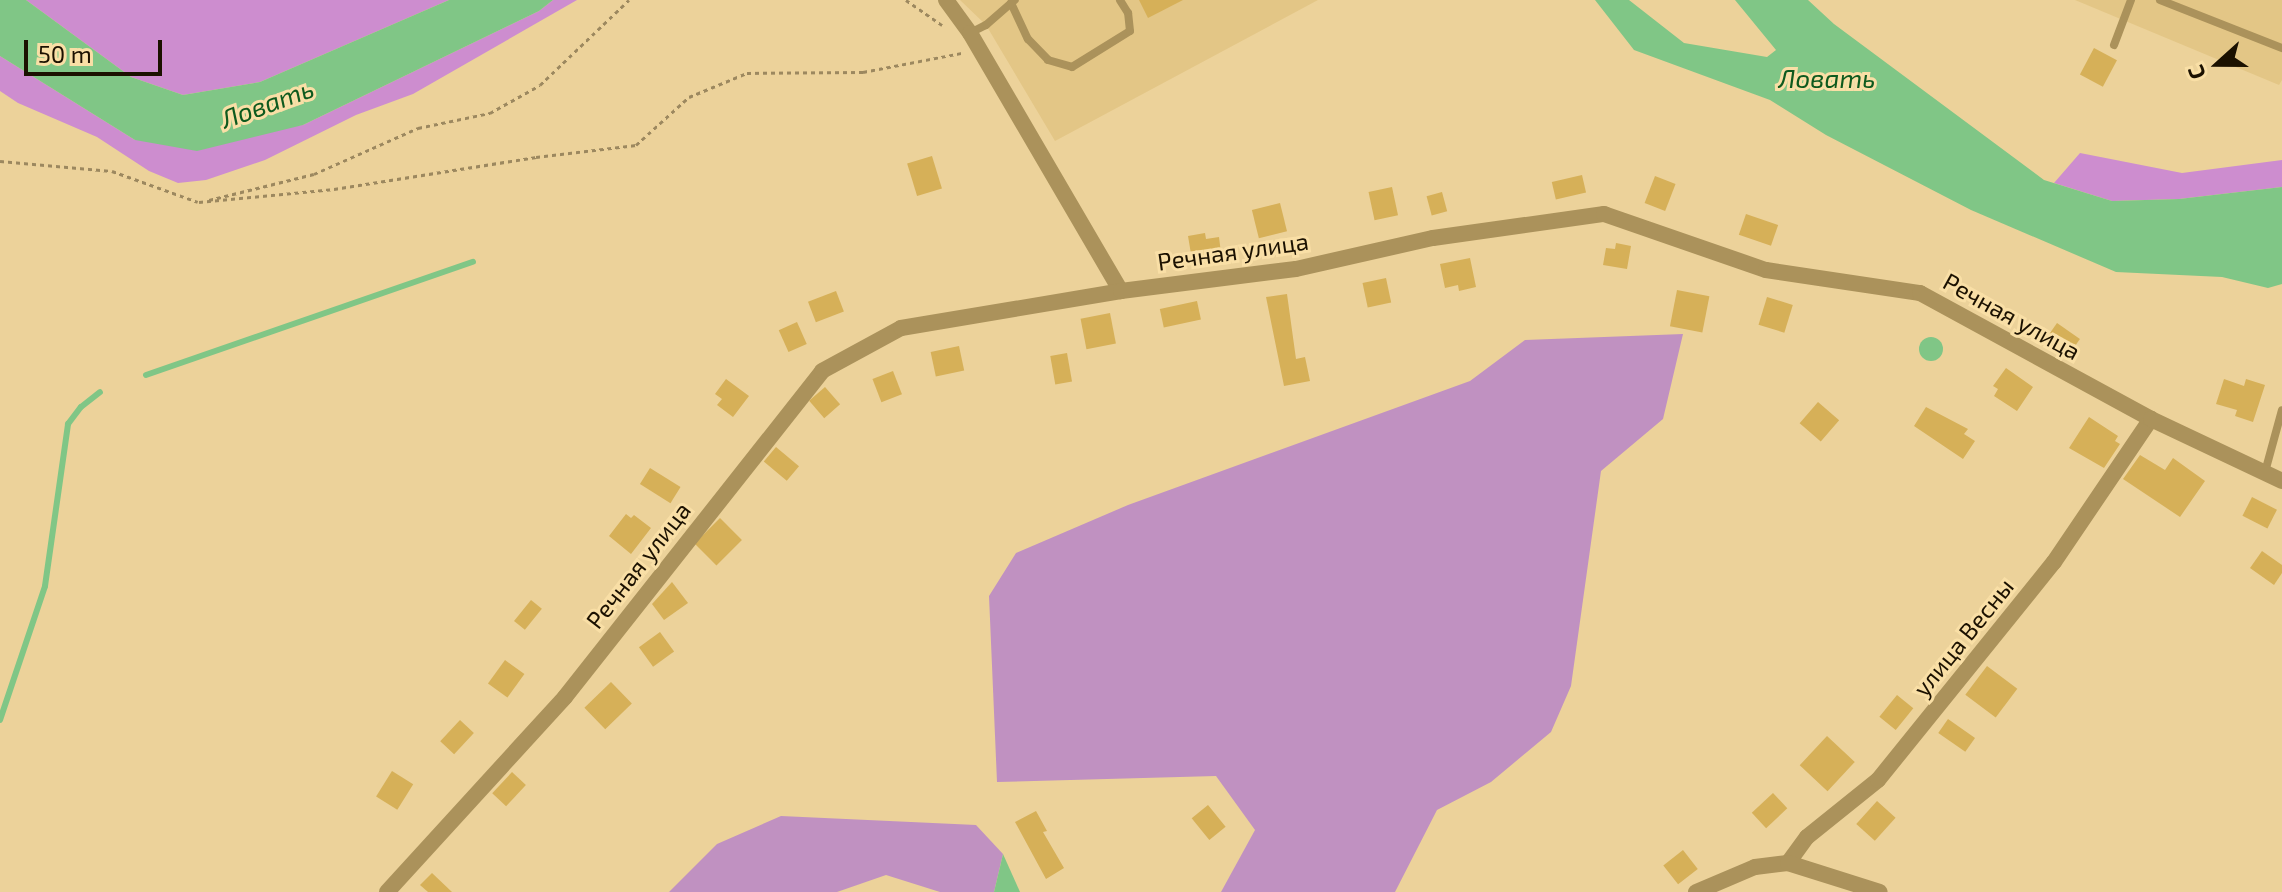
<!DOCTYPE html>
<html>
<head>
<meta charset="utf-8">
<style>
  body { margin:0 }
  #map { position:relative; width:2282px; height:892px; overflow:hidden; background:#ecd29a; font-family:"Exo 2",sans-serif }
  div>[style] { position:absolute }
  .built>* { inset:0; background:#e3c686 }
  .green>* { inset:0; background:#c091c1 }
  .forest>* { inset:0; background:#cd8dcf }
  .water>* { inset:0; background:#80c686 }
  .round { border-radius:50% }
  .stream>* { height:6px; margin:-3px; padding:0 3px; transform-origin:3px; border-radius:3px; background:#80c686 }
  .building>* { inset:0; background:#d6b058; transform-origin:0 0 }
  .path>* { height:3px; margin-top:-1.5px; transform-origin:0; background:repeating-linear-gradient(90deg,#9c885f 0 4px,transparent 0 8px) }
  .lane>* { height:8px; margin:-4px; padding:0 4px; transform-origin:4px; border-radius:4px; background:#ab925b }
  .street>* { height:16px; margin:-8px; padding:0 8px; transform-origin:8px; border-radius:8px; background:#ab925b }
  span { translate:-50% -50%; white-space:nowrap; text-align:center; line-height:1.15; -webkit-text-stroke:6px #f9dfa6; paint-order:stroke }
  .street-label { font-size:24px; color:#1b1100 }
  .water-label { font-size:26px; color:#0e5a1e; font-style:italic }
  .north { position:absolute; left:2178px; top:24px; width:80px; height:80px; -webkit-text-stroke:6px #f9dfa6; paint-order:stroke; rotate:249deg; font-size:22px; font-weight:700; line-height:32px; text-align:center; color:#1b1100 }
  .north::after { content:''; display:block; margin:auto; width:28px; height:36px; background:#1b1100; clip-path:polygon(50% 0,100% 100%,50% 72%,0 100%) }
  .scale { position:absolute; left:24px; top:40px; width:138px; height:36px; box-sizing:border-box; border:4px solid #1b1100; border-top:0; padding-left:10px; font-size:24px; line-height:28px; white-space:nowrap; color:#1b1100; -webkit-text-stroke:6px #f9dfa6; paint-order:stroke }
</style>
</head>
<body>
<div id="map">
  <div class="built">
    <div style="clip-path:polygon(960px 0,1318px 0,1055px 141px,986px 25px)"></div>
    <div style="clip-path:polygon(2075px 0,2282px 0,2282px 80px,2279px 85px)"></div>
  </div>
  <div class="green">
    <div style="clip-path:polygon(1683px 334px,1663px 419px,1601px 471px,1571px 686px,1551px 732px,1491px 782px,1437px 810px,1395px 892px,1221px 892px,1255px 830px,1216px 776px,997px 782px,989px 596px,1016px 553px,1128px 505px,1470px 381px,1525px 340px)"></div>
    <div style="clip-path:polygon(781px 816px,976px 825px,1003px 854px,994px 892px,940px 892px,886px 875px,837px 892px,669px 892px,717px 844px)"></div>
  </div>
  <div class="forest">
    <div style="clip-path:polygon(26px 0,449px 0,260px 82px,183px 95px,131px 77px)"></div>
    <div style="clip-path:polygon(553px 0,577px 0,413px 94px,356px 115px,265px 160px,206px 180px,178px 183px,149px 171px,97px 137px,18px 103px,0 91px,0 56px,135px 140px,303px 125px,539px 11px)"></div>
    <div style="clip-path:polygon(2080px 153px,2182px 173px,2282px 160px,2282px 187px,2179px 199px,2112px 201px,2054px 183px)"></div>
  </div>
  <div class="water">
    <div style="clip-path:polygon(0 0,26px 0,131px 77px,183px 95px,260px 82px,449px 0,553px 0,539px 11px,303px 125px,197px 151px,135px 140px,0 56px)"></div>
    <div style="clip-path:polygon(1595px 0,1629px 0,1684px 43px,1767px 57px,1776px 50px,1735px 0,1808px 0,1834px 24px,2044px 180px,2112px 201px,2179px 199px,2282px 187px,2282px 284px,2268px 288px,2222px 277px,2116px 272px,1971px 210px,1826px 135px,1770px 100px,1634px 50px)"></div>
    <div class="round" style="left:1919px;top:337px;width:24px;height:24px"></div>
    <div style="clip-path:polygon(1003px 854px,1020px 892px,994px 892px)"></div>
  </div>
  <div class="stream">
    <div style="left:146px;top:375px;width:346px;rotate:-19.1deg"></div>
    <div style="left:0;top:720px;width:141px;rotate:-71.4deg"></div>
    <div style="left:45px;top:586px;width:164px;rotate:-81.9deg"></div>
    <div style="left:68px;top:424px;width:21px;rotate:-53deg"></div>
    <div style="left:81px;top:407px;width:24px;rotate:-38deg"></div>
  </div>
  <div class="building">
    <div style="clip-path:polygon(1139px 0,1183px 0,1148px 18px)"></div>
    <div style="left:2094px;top:48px;width:26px;height:30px;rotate:28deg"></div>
    <div style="left:932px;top:156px;width:34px;height:26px;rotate:73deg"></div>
    <div style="left:1582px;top:175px;width:18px;height:31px;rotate:77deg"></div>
    <div style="left:1655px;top:176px;width:22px;height:29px;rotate:21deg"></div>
    <div style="left:1392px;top:187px;width:29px;height:24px;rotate:78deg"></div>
    <div style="left:1442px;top:192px;width:20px;height:16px;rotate:75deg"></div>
    <div style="left:1280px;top:203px;width:29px;height:29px;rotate:76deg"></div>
    <div style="left:1746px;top:214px;width:34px;height:22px;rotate:19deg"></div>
    <div style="clip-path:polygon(1205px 233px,1206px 239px,1219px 237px,1222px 261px,1193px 266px,1188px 236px)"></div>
    <div style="clip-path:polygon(1616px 243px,1631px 246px,1627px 269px,1603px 265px,1606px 248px,1615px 249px)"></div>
    <div style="clip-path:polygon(1470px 258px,1476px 287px,1459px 291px,1458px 285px,1445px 288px,1440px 264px)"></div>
    <div style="left:1386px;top:278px;width:25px;height:24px;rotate:78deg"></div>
    <div style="left:1677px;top:290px;width:33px;height:37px;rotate:11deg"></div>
    <div style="left:836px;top:291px;width:22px;height:30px;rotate:69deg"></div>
    <div style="clip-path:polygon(1287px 294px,1296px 359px,1305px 357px,1310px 381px,1284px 386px,1266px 297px)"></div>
    <div style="left:1767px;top:297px;width:27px;height:29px;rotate:17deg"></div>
    <div style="left:1197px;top:301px;width:19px;height:38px;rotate:78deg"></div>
    <div style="left:1110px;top:313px;width:31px;height:30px;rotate:79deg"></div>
    <div style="left:797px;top:322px;width:24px;height:20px;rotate:66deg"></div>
    <div style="left:2057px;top:323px;width:28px;height:22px;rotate:35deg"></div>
    <div style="left:959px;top:346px;width:25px;height:29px;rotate:78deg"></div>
    <div style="left:1067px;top:353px;width:29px;height:17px;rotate:80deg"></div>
    <div style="clip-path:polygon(2006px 368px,2033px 387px,2017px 411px,1994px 396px,1998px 389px,1993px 386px)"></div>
    <div style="left:893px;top:371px;width:25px;height:22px;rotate:69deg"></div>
    <div style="clip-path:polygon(726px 379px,749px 396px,733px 417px,717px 405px,722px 399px,715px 394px)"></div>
    <div style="clip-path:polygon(2224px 379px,2244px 386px,2246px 379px,2265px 385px,2253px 422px,2235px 416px,2237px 410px,2216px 404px)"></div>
    <div style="left:825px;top:387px;width:23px;height:21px;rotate:49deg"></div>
    <div style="left:1818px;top:402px;width:28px;height:28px;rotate:41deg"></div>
    <div style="clip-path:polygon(1926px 407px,1968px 429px,1964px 434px,1975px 441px,1963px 459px,1914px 426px)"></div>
    <div style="clip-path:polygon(2089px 417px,2118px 436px,2115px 441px,2120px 444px,2104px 468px,2069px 448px)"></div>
    <div style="left:776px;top:447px;width:30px;height:19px;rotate:40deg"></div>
    <div style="clip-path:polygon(2140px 455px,2165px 470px,2173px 458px,2205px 481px,2180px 517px,2123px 479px)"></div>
    <div style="left:650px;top:468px;width:36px;height:19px;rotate:32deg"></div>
    <div style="left:2252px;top:497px;width:28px;height:21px;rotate:27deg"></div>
    <div style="clip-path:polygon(626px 514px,631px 518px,634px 515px,651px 528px,631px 554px,609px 536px)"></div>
    <div style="left:720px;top:518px;width:31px;height:36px;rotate:45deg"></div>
    <div style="clip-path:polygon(2262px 551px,2282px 565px,2282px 573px,2274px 585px,2250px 568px)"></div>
    <div style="clip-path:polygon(672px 582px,688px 603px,664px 620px,652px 604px)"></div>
    <div style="left:531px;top:600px;width:14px;height:27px;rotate:39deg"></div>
    <div style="left:660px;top:632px;width:24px;height:26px;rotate:54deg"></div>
    <div style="left:505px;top:660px;width:24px;height:29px;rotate:36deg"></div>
    <div style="left:1987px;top:666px;width:38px;height:36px;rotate:37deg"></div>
    <div style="left:611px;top:682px;width:30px;height:37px;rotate:46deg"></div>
    <div style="left:1897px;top:695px;width:21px;height:28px;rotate:39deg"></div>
    <div style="left:1948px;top:719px;width:33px;height:17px;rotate:35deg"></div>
    <div style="left:460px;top:720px;width:19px;height:29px;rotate:43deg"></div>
    <div style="left:1827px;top:736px;width:38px;height:40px;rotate:43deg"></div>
    <div style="left:392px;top:771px;width:25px;height:30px;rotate:32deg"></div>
    <div style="left:512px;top:772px;width:19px;height:29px;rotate:43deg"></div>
    <div style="left:1773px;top:793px;width:21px;height:29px;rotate:47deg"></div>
    <div style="left:1877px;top:801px;width:25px;height:31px;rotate:42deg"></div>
    <div style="left:1208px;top:805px;width:28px;height:21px;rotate:51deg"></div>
    <div style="clip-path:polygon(1036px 811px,1047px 831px,1043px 832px,1064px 868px,1046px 879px,1015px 822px)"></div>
    <div style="left:1683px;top:850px;width:24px;height:25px;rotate:52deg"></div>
    <div style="clip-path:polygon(432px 873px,452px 892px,428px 892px,420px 885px)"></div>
  </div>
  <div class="path">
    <div style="left:906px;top:0;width:44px;rotate:34.8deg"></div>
    <div style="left:0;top:161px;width:112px;rotate:5.1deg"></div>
    <div style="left:112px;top:171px;width:91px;rotate:19.8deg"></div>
    <div style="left:209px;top:200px;width:108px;rotate:-13.9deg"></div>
    <div style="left:314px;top:174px;width:114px;rotate:-23.9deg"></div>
    <div style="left:418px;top:128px;width:74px;rotate:-11.8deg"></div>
    <div style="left:490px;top:113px;width:57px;rotate:-29.2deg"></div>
    <div style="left:540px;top:85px;width:123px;rotate:-43.7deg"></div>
    <div style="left:199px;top:202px;width:136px;rotate:-5.5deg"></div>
    <div style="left:334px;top:189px;width:205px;rotate:-9deg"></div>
    <div style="left:536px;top:157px;width:101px;rotate:-6.8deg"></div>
    <div style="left:636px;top:145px;width:72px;rotate:-42.2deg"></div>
    <div style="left:689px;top:97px;width:63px;rotate:-22.5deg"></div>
    <div style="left:747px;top:73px;width:116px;rotate:-0.5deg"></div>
    <div style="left:863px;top:72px;width:101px;rotate:-10.9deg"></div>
  </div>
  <div class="lane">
    <div style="left:2160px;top:0;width:131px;rotate:21.5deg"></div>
    <div style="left:1011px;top:3px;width:40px;rotate:65deg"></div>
    <div style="left:1028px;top:39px;width:29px;rotate:46deg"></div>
    <div style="left:1048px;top:60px;width:25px;rotate:16deg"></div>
    <div style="left:1072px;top:67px;width:68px;rotate:-31.8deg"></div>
    <div style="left:1130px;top:31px;width:18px;rotate:-96deg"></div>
    <div style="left:1128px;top:13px;width:15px;rotate:-122deg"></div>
    <div style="left:970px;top:33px;width:18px;rotate:-27deg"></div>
    <div style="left:986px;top:25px;width:38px;rotate:-41deg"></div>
    <div style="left:2114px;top:45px;width:48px;rotate:-69.3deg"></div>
    <div style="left:2265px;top:472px;width:64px;rotate:-74.7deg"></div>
  </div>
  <div class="street">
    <div style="left:946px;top:0;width:41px;rotate:54deg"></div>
    <div style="left:970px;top:33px;width:299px;rotate:59.7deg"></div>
    <div style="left:1788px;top:863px;width:32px;rotate:-54deg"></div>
    <div style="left:1807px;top:837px;width:91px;rotate:-38.8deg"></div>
    <div style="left:1878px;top:780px;width:280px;rotate:-51.1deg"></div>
    <div style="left:2054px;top:562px;width:173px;rotate:-55.9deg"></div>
    <div style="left:387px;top:892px;width:264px;rotate:-47.6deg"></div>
    <div style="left:565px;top:697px;width:415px;rotate:-51.7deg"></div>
    <div style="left:822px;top:371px;width:90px;rotate:-28.6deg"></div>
    <div style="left:901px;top:328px;width:223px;rotate:-9.5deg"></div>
    <div style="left:1121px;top:291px;width:176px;rotate:-7.2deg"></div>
    <div style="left:1296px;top:269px;width:140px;rotate:-12.8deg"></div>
    <div style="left:1433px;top:238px;width:173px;rotate:-8deg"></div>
    <div style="left:1604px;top:214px;width:171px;rotate:19.1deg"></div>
    <div style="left:1766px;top:270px;width:156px;rotate:8.5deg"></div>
    <div style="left:1920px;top:293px;width:263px;rotate:28.6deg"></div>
    <div style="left:2151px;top:419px;width:145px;rotate:25.3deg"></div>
    <div style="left:1696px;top:892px;width:64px;rotate:-23deg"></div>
    <div style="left:1755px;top:867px;width:33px;rotate:-7deg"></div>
    <div style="left:1788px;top:863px;width:96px;rotate:17.5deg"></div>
  </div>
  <div class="street-label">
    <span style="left:1233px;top:251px;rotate:-8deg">Речная улица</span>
    <span style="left:2012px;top:316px;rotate:29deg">Речная улица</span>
    <span style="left:638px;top:565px;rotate:-52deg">Речная улица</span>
    <span style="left:1963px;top:637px;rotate:-51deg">улица Весны</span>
  </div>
  <div class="water-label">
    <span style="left:1827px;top:78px">Ловать</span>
    <span style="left:267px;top:103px;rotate:-20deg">Ловать</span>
  </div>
  <div class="north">С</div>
  <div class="scale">50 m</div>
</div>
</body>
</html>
